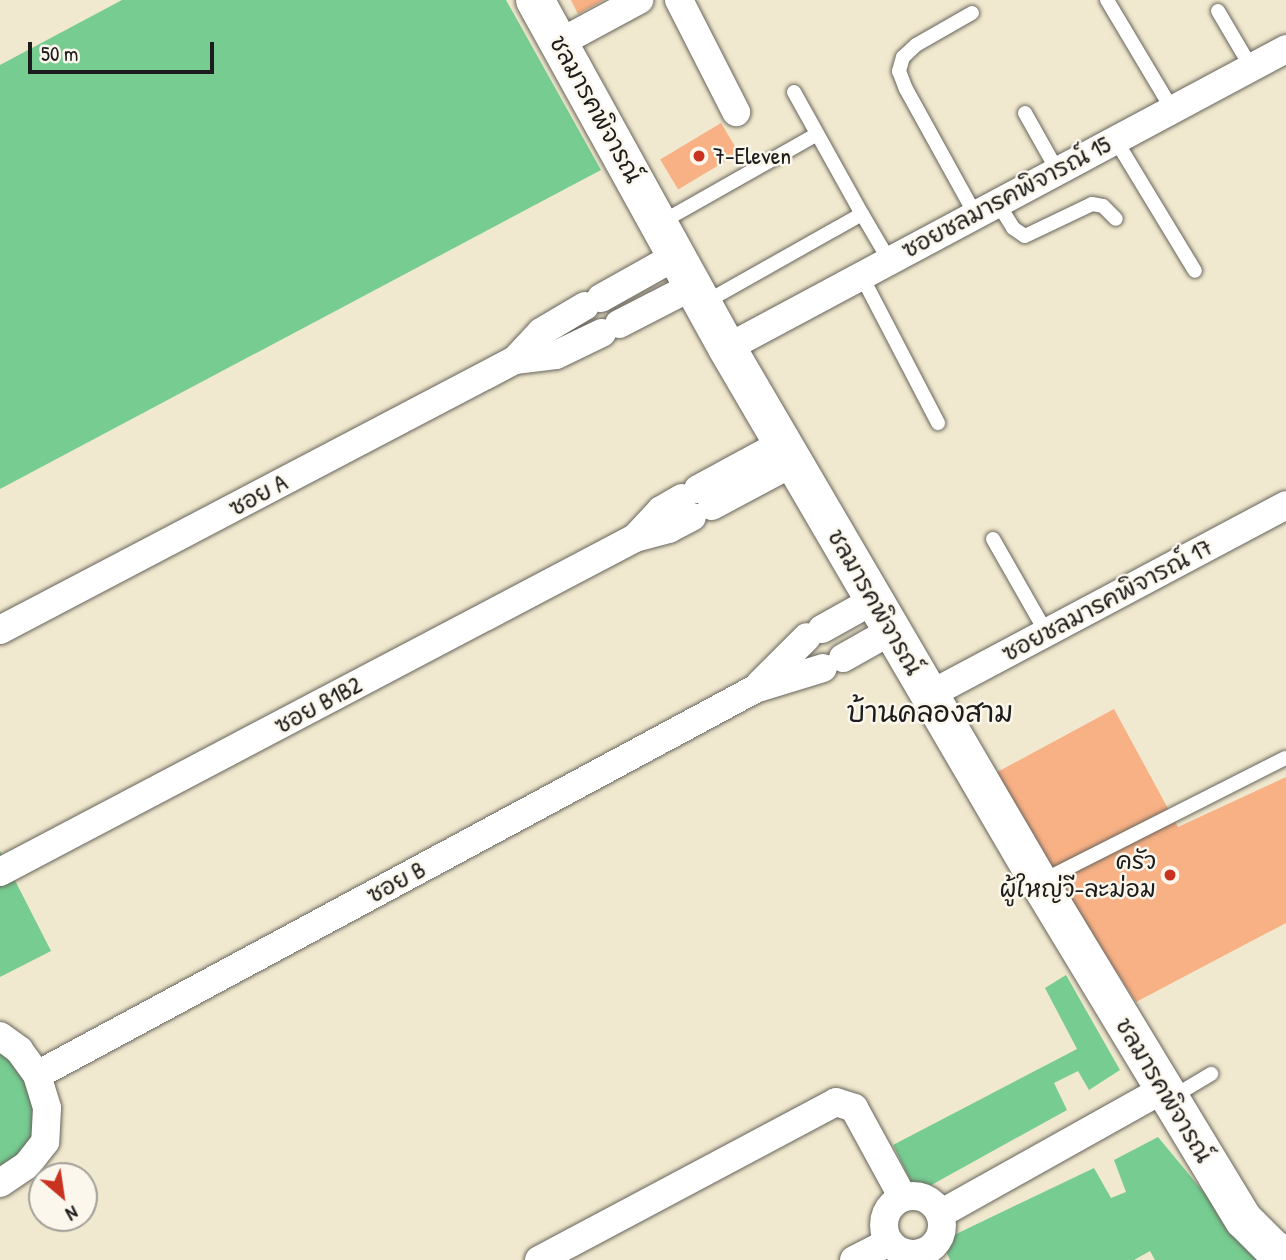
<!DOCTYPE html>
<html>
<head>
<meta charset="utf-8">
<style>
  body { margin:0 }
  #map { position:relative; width:1286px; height:1260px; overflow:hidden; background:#f1e9cf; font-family:"Patrick Hand","Playpen Sans Thai",sans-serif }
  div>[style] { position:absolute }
  .green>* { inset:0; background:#76cc91 }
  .building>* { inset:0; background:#f8b085; transform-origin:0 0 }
  .roads { filter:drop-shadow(0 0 2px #67645b) drop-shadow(0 0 2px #67645b) }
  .lane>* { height:14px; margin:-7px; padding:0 7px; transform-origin:7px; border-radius:7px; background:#fff }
  .street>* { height:28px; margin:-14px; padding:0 14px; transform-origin:14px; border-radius:14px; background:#fff }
  .street>.ring { margin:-14px; padding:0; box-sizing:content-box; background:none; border:28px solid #fff; border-radius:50% }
  .secondary>* { height:38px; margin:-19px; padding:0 19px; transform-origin:19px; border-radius:19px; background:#fff }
  .dots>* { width:19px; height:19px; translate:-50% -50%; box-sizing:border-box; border:4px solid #fbf7ec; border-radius:50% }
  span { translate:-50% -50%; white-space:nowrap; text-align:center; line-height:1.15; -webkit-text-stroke:5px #fbf7ec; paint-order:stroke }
  .street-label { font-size:24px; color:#1c1c1c }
  .poi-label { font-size:24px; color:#1c1c1c }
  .left { translate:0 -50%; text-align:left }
  .right { translate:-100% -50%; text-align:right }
  .quarter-label { font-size:28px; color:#1c1c1c }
  .north { position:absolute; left:28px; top:1162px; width:70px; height:70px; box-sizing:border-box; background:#fbf7ec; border:2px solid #a29f99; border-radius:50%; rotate:151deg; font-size:19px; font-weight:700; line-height:28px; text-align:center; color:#1c1c1c }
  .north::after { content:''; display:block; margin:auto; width:24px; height:32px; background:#c8321e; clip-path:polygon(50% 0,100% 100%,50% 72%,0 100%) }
  .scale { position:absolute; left:28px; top:42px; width:186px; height:32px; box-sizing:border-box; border:4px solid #1c1c1c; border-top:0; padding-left:9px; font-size:21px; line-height:24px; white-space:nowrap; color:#1c1c1c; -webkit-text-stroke:5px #fbf7ec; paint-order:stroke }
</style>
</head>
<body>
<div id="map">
  <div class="green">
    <div style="clip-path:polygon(122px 0,506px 0,601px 170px,0 489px,0 65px)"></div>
    <div style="clip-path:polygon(0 851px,51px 951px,0 977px)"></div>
    <div style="clip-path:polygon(1066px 975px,1120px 1070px,1089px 1090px,1078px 1071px,1054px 1083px,1067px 1110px,926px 1188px,913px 1186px,893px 1145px,1077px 1049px,1045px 988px)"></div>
    <div style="clip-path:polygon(0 1050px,27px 1068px,39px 1142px,0 1169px)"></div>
    <div style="clip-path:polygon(1158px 1137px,1260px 1260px,1155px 1260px,1150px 1251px,1134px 1260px,950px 1260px,944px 1247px,954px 1235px,1094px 1168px,1111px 1198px,1126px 1192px,1114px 1160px)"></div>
  </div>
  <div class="building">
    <div style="clip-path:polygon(571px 0,604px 0,578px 14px)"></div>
    <div style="left:721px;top:123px;width:35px;height:71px;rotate:59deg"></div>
    <div style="clip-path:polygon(1114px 709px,1178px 827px,1286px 777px,1286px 923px,1136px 1002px,990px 776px)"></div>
  </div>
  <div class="roads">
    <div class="lane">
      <div style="left:1107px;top:0;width:127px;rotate:59.2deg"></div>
      <div style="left:1218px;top:11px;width:65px;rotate:59.5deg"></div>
      <div style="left:972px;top:13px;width:64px;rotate:150.3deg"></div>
      <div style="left:916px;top:45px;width:18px;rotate:137deg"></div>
      <div style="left:903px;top:57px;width:15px;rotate:106deg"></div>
      <div style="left:899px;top:71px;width:19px;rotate:69deg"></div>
      <div style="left:906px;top:89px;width:143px;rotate:61.1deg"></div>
      <div style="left:794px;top:92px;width:140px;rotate:60.9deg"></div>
      <div style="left:1025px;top:113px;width:65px;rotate:60.7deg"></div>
      <div style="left:1115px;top:139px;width:154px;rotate:58.8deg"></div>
      <div style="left:997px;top:202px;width:31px;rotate:58deg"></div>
      <div style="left:1013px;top:228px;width:14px;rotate:34deg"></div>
      <div style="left:1025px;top:236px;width:74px;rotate:-25.5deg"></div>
      <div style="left:1092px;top:204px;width:11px;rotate:10deg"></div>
      <div style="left:1103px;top:206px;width:18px;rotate:45deg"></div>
      <div style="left:660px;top:223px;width:180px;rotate:-29.5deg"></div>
      <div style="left:861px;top:275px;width:167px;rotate:62.5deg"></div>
      <div style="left:704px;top:303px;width:181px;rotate:-29.4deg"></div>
      <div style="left:862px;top:214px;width:53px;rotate:59.6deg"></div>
      <div style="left:993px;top:539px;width:107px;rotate:60.3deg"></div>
      <div style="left:1040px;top:882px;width:275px;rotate:-26.8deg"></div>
      <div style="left:1171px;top:1098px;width:47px;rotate:-31deg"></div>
    </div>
    <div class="street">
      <div style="left:679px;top:0;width:126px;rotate:63deg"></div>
      <div style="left:561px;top:42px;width:89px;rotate:-28.3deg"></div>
      <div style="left:601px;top:298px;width:86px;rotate:-29.2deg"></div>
      <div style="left:619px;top:324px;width:83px;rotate:-27.2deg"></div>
      <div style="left:727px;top:348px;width:634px;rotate:-28.14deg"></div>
      <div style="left:515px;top:360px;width:38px;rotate:-47deg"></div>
      <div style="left:541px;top:332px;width:51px;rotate:-30.6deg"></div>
      <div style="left:698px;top:489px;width:97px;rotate:-28.4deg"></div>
      <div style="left:712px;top:506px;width:93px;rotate:-28.2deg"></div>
      <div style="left:635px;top:538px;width:38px;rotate:-47deg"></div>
      <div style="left:661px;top:510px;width:24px;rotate:-30deg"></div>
      <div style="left:822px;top:629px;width:60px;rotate:-29.1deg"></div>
      <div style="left:0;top:630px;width:581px;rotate:-27.67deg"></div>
      <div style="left:515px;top:360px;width:41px;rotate:-7deg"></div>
      <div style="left:556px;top:355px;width:51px;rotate:-25.6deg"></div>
      <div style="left:843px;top:658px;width:55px;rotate:-29.4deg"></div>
      <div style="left:760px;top:684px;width:66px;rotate:-45deg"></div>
      <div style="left:929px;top:695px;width:404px;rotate:-28deg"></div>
      <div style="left:0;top:872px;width:717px;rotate:-27.74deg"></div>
      <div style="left:635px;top:538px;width:35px;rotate:-15deg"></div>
      <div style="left:669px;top:529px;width:26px;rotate:-28deg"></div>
      <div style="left:0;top:1036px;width:24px;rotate:36deg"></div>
      <div style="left:19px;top:1050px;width:31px;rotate:54deg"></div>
      <div style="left:37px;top:1075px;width:34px;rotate:73deg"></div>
      <div style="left:47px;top:1108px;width:34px;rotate:93deg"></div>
      <div style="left:45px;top:1142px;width:29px;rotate:128deg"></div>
      <div style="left:27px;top:1165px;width:32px;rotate:146deg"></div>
      <div style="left:37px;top:1075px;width:815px;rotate:-28.26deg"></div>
      <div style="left:755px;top:689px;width:71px;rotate:-17.2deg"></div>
      <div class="ring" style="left:884px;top:1196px;width:30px;height:30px"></div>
      <div style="left:940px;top:1214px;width:257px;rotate:-29.2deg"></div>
      <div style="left:539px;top:1260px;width:336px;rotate:-28deg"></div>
      <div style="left:836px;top:1102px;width:19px;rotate:18deg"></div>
      <div style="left:854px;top:1108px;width:102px;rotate:61.4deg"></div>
      <div style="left:854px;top:1260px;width:39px;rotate:-27deg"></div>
    </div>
    <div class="secondary">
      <div style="left:535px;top:0;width:397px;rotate:61.1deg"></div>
      <div style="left:727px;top:348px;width:618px;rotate:59.7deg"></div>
      <div style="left:1039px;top:882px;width:395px;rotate:58.8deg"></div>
      <div style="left:1244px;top:1220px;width:41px;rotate:45deg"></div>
      <div style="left:1273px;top:1249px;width:15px;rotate:28deg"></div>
    </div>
  </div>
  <div class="dots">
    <div style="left:699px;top:156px;background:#c8321e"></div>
    <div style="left:1170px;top:875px;background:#c8321e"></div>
  </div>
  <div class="street-label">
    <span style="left:596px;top:109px;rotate:61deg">ชลมารคพิจารณ์</span>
    <span style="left:1006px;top:197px;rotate:-28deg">ซอยชลมารคพิจารณ์ 15</span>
    <span style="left:258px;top:495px;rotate:-28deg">ซอย A</span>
    <span style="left:1107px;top:600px;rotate:-28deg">ซอยชลมารคพิจารณ์ 17</span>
    <span style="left:875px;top:602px;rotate:60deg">ชลมารคพิจารณ์</span>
    <span style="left:318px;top:705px;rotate:-28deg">ซอย B1B2</span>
    <span style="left:396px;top:882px;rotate:-28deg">ซอย B</span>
    <span style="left:1164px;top:1090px;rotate:59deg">ชลมารคพิจารณ์</span>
  </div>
  <div class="poi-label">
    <span class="left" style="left:713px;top:156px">7-Eleven</span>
    <span class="right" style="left:1156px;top:875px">ครัว<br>ผู้ใหญ่วี-ละม่อม</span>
  </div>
  <div class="quarter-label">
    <span style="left:930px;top:712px">บ้านคลองสาม</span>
  </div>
  <div class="north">N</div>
  <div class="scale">50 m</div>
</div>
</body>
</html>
